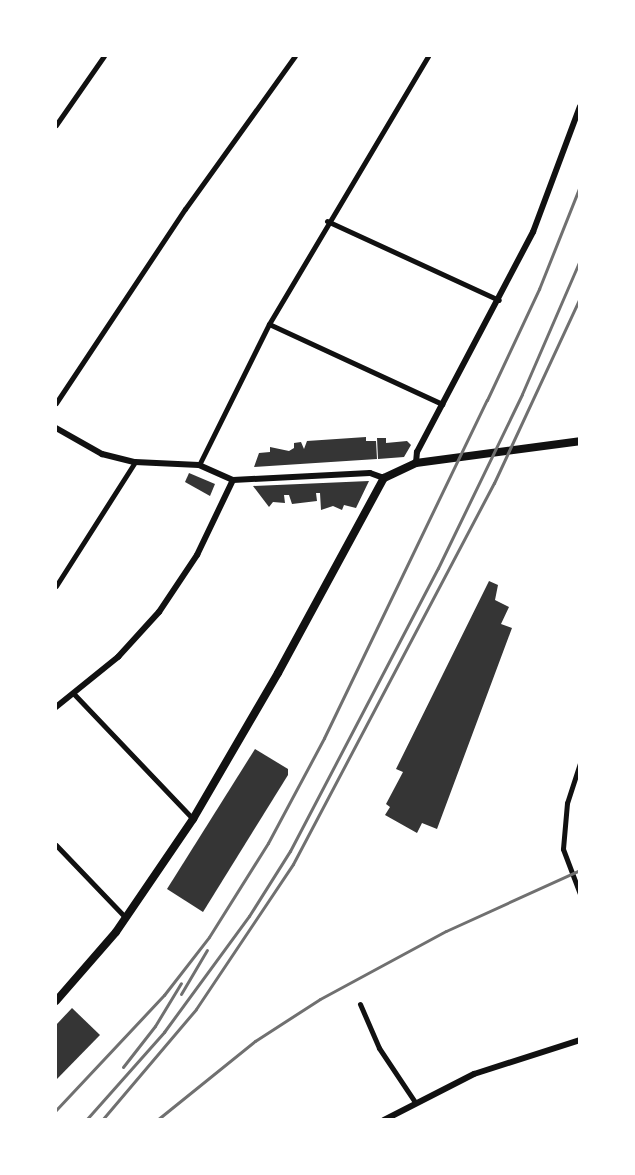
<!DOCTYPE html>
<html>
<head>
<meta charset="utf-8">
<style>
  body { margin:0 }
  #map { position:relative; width:635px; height:1175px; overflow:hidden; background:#fff; font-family:Overpass,sans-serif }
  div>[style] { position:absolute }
  .building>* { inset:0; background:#353535 }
  .minor>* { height:5px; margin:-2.5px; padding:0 2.5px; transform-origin:2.5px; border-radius:2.5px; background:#111 }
  .tertiary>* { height:6px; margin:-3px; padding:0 3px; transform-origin:3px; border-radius:3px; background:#111 }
  .secondary>* { height:8px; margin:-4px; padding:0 4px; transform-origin:4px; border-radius:4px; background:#111 }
  .rail>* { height:3px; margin:-1.5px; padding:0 1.5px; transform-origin:1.5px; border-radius:1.5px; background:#707070 }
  span { translate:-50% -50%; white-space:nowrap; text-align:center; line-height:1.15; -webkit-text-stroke:4.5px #fff; paint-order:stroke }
  .frame { position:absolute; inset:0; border:57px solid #fff; pointer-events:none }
</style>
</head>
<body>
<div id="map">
  <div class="building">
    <div style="clip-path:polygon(366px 437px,366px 441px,376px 441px,377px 459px,254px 467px,259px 453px,270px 452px,270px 447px,289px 451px,294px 448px,294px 443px,301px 442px,304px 449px,307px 441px)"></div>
    <div style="clip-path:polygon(377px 438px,386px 438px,386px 443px,407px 441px,411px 445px,404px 457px,378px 459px)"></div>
    <div style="clip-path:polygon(189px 473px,215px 484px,210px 496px,185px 482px)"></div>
    <div style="clip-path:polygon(369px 481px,356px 508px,344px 505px,342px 510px,333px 506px,321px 510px,320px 493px,316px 493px,317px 501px,292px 504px,289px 495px,284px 495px,285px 503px,273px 502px,269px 507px,253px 486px)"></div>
    <div style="clip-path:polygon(489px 581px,498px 585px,495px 600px,509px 607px,501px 624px,512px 628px,437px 829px,422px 823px,417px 833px,385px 815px,390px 807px,386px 804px,403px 772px,396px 769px)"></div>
    <div style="clip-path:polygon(255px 749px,288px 769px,288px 775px,203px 912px,167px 889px)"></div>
    <div style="clip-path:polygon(72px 1008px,100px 1035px,56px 1080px,56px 1025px)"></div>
  </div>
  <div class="minor">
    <div style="left:56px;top:125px;width:84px;rotate:-55.2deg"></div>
    <div style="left:327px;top:221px;width:189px;rotate:24.7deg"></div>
    <div style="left:269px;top:324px;width:191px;rotate:24.8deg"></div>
    <div style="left:56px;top:403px;width:233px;rotate:-56.4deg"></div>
    <div style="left:185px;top:209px;width:188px;rotate:-54.3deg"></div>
    <div style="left:199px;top:465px;width:157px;rotate:-63.6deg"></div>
    <div style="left:269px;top:324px;width:312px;rotate:-59.3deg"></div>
    <div style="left:56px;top:586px;width:147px;rotate:-57.5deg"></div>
    <div style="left:74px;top:694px;width:173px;rotate:46.4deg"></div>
    <div style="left:580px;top:763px;width:42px;rotate:108deg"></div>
    <div style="left:567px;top:803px;width:46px;rotate:95deg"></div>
    <div style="left:563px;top:849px;width:48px;rotate:69.3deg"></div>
    <div style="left:56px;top:845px;width:98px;rotate:46.2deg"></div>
    <div style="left:360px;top:1004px;width:48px;rotate:66.6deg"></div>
    <div style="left:379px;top:1048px;width:65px;rotate:56.3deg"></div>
  </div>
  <div class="tertiary">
    <div style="left:56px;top:428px;width:53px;rotate:29.5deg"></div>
    <div style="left:102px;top:454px;width:34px;rotate:14deg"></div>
    <div style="left:135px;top:462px;width:64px;rotate:2.7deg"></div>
    <div style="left:199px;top:465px;width:37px;rotate:24deg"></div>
    <div style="left:233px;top:480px;width:137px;rotate:-2.9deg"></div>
    <div style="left:370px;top:473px;width:15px;rotate:20deg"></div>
    <div style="left:416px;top:463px;width:11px;rotate:-85deg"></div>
    <div style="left:417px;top:452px;width:249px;rotate:-62.2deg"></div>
    <div style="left:533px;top:232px;width:134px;rotate:-69.5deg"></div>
    <div style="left:56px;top:707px;width:80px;rotate:-38.9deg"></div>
    <div style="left:118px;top:657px;width:61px;rotate:-47.7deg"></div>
    <div style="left:159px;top:612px;width:69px;rotate:-56.3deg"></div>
    <div style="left:197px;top:555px;width:83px;rotate:-64.4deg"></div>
    <div style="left:384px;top:1120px;width:101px;rotate:-27.1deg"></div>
    <div style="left:474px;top:1074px;width:111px;rotate:-17.8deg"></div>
  </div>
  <div class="secondary">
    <div style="left:56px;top:1001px;width:91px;rotate:-49deg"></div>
    <div style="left:116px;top:932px;width:137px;rotate:-55.7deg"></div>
    <div style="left:193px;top:819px;width:169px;rotate:-59.8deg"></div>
    <div style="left:278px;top:673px;width:222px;rotate:-61.5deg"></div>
    <div style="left:384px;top:478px;width:35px;rotate:-25deg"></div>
    <div style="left:416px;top:463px;width:165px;rotate:-7.6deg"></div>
  </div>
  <div class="rail">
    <div style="left:181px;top:994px;width:51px;rotate:-59.4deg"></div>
    <div style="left:123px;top:1067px;width:52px;rotate:-52deg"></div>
    <div style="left:155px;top:1026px;width:50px;rotate:-58.8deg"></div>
    <div style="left:56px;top:1110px;width:158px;rotate:-46.8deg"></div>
    <div style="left:164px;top:995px;width:73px;rotate:-52.2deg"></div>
    <div style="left:209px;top:937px;width:111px;rotate:-57.9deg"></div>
    <div style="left:268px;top:843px;width:119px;rotate:-61.9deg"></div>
    <div style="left:324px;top:738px;width:375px;rotate:-64.3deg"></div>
    <div style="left:487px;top:400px;width:123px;rotate:-64.9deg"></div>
    <div style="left:539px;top:289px;width:111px;rotate:-68.3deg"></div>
    <div style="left:86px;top:1120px;width:118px;rotate:-48.4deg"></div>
    <div style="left:164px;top:1032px;width:144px;rotate:-53.8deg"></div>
    <div style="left:249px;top:916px;width:77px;rotate:-57.8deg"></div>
    <div style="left:290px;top:851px;width:319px;rotate:-62.4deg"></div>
    <div style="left:438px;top:568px;width:193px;rotate:-64.2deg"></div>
    <div style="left:522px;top:394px;width:146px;rotate:-66.6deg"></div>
    <div style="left:102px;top:1120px;width:145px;rotate:-49.7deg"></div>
    <div style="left:196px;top:1009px;width:174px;rotate:-56.2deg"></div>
    <div style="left:293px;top:864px;width:431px;rotate:-62.2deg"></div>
    <div style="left:494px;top:483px;width:204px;rotate:-65.1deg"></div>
    <div style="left:157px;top:1120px;width:126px;rotate:-38.9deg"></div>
    <div style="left:255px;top:1041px;width:77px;rotate:-32.9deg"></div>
    <div style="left:320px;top:999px;width:143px;rotate:-28.4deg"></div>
    <div style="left:446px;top:931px;width:147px;rotate:-24.5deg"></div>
  </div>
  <div class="frame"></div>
</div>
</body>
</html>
